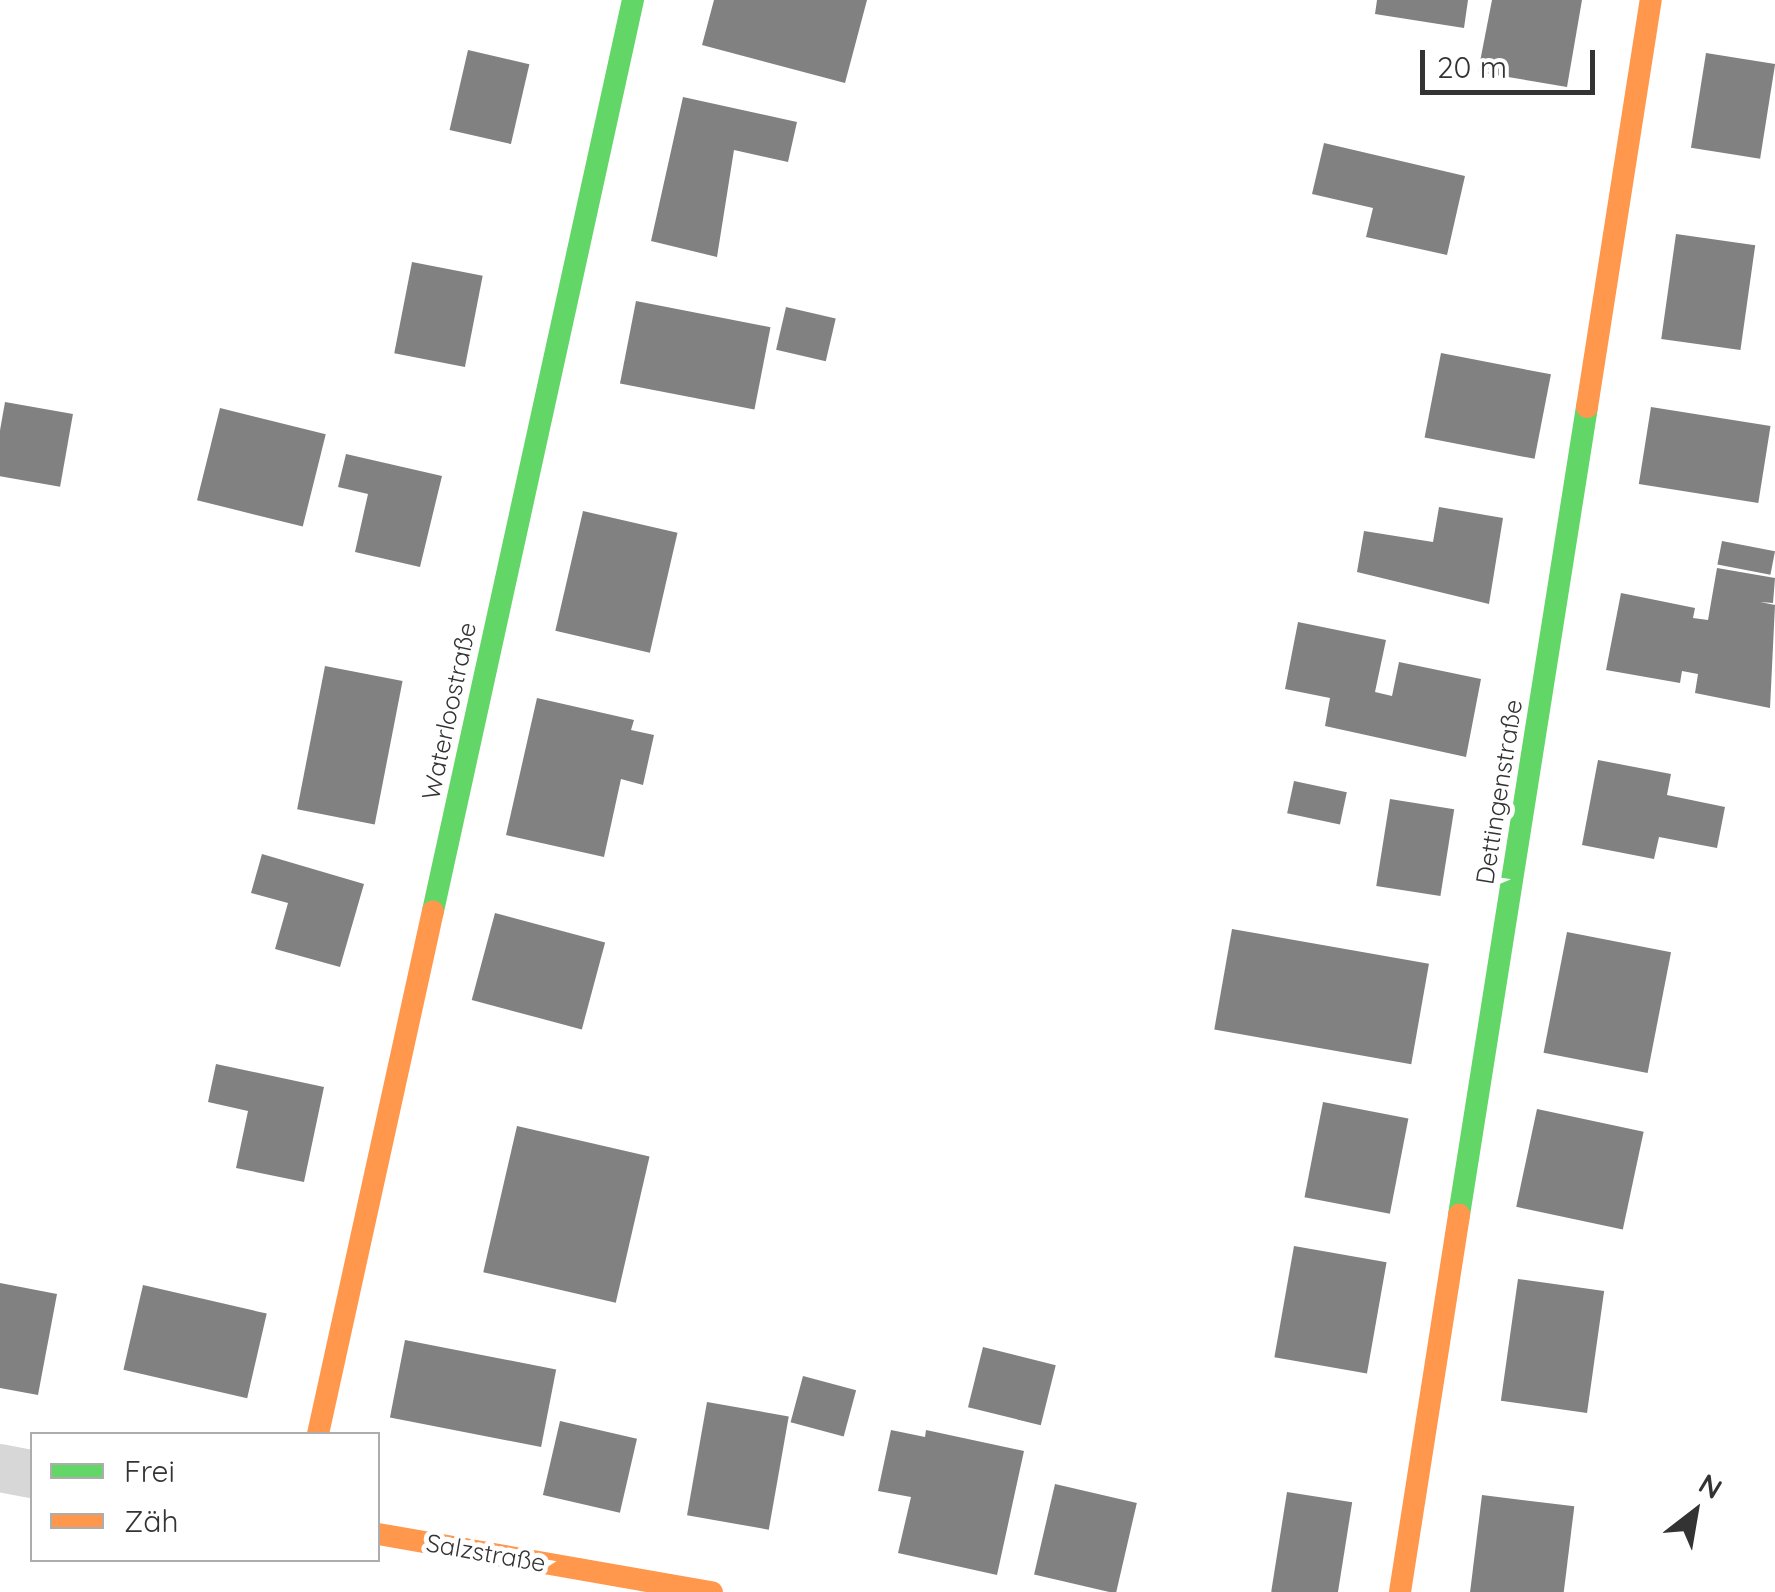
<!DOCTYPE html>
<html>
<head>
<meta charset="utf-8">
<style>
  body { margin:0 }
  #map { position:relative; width:1775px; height:1592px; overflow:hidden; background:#fff; font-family:Quicksand,sans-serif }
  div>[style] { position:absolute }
  .building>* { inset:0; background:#818181; transform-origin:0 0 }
  .street>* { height:48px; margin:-24px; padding:0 24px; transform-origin:24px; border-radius:24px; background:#d7d7d7 }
  .fast>* { height:22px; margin:-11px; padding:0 11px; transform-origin:11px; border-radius:11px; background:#63d668 }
  .slow>* { height:22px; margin:-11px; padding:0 11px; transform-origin:11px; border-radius:11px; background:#ff974d }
  span { translate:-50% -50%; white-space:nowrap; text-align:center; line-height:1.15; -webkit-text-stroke:10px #fff; paint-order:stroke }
  .street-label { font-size:25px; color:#333 }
  .legend { position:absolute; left:30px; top:1432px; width:350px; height:130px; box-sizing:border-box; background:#fff; border:2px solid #adadad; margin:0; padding:12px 18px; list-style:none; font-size:30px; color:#333 }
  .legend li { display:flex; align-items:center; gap:20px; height:50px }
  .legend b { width:50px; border:2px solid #adadad }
  .north { position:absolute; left:1645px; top:1462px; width:100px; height:100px; -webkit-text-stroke:8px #fff; paint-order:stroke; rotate:31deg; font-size:28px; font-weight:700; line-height:40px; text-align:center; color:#333 }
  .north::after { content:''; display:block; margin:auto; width:35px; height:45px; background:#333; clip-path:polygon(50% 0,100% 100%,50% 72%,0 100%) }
  .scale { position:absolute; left:1420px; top:50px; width:175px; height:45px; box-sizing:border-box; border:5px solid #333; border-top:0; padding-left:12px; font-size:30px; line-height:35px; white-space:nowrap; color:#333; -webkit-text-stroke:8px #fff; paint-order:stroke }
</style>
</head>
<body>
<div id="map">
  <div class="building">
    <div style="clip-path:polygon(714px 0,867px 0,845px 83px,702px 45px)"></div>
    <div style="clip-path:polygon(1377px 0,1468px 0,1464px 28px,1375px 14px)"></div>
    <div style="clip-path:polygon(1492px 0,1582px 0,1567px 87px,1478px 72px)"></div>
    <div style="left:468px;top:50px;width:63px;height:82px;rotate:13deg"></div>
    <div style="left:1706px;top:53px;width:70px;height:96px;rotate:9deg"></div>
    <div style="clip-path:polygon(683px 97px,797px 122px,788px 162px,734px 150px,717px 257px,651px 241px)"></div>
    <div style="clip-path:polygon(1324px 143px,1465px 176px,1447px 255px,1366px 237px,1373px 208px,1312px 194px)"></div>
    <div style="left:1676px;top:234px;width:80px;height:106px;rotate:8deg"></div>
    <div style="left:412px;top:262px;width:72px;height:93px;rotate:11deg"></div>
    <div style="left:636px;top:301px;width:137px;height:84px;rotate:11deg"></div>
    <div style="left:786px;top:307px;width:51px;height:44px;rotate:13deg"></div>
    <div style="left:1441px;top:353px;width:112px;height:86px;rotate:11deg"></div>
    <div style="left:5px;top:402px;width:69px;height:74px;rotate:10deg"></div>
    <div style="left:1651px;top:407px;width:121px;height:78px;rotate:9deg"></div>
    <div style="left:220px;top:408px;width:109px;height:95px;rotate:14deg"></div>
    <div style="clip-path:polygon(346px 454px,442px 476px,420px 567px,355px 552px,368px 494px,338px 487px)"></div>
    <div style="clip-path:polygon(1439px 507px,1503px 518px,1489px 604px,1357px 572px,1364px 531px,1433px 542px)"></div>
    <div style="left:583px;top:511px;width:97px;height:123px;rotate:13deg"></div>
    <div style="left:1722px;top:541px;width:54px;height:24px;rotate:11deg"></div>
    <div style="clip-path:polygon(1717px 568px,1775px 578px,1773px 603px,1760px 602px,1775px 605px,1770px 708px,1695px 693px,1698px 674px,1682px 671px,1680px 683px,1606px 670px,1621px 593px,1695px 608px,1693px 618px,1708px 620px)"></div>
    <div style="clip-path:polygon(1298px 622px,1386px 640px,1375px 692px,1392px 696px,1399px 662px,1481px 679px,1466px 757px,1325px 726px,1330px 698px,1285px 689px)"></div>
    <div style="left:325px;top:666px;width:79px;height:146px;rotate:11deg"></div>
    <div style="clip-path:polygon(537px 698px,634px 720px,631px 730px,654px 735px,643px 785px,621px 779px,604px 857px,506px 835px)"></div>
    <div style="clip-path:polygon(1598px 760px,1671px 774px,1667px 795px,1725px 807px,1717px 848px,1659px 837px,1654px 859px,1582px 845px)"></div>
    <div style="left:1294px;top:781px;width:54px;height:33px;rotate:12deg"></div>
    <div style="left:1390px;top:799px;width:65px;height:88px;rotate:9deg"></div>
    <div style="clip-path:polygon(262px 854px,364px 884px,340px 967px,275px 949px,288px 903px,251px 893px)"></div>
    <div style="left:495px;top:913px;width:114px;height:90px;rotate:15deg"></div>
    <div style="left:1232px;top:929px;width:200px;height:102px;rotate:10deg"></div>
    <div style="left:1567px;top:932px;width:106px;height:123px;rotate:11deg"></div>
    <div style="clip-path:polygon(216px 1064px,324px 1087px,304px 1182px,236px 1168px,248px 1111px,208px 1102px)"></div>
    <div style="left:1323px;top:1102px;width:87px;height:97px;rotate:11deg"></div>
    <div style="left:1537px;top:1109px;width:109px;height:100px;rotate:12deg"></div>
    <div style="left:517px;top:1126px;width:136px;height:150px;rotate:13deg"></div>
    <div style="left:1294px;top:1246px;width:94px;height:113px;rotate:10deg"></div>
    <div style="left:1518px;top:1279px;width:87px;height:123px;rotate:8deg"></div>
    <div style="clip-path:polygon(0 1283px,57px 1294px,38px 1395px,0 1388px)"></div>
    <div style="left:143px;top:1285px;width:127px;height:87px;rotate:13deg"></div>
    <div style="left:405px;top:1340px;width:154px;height:79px;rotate:11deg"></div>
    <div style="left:983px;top:1347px;width:75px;height:62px;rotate:14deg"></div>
    <div style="left:803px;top:1376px;width:55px;height:48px;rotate:15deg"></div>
    <div style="left:707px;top:1402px;width:83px;height:115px;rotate:10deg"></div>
    <div style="left:560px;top:1421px;width:79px;height:76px;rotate:13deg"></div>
    <div style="clip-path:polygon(891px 1430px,925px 1437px,926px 1430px,1024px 1451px,997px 1575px,898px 1553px,911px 1497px,878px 1491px)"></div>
    <div style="left:1055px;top:1484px;width:84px;height:93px;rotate:13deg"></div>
    <div style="left:1287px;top:1492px;width:66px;height:101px;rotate:9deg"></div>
    <div style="left:1482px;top:1495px;width:93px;height:98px;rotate:7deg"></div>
  </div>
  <div class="street">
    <div style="left:0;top:1468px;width:33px;rotate:11deg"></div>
  </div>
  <div class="fast">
    <div style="left:433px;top:911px;width:933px;rotate:-77.62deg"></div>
    <div style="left:1459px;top:1215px;width:818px;rotate:-81deg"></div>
  </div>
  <div class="slow">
    <div style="left:1587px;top:407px;width:412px;rotate:-81.1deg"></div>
    <div style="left:318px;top:1434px;width:535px;rotate:-77.6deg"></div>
    <div style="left:378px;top:1534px;width:339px;rotate:9.9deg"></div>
    <div style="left:1400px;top:1592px;width:382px;rotate:-81.1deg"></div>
  </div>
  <div class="street-label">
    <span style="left:449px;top:711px;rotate:-78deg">Waterloostraße</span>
    <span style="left:1499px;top:792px;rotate:-81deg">Dettingenstraße</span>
    <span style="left:486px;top:1553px;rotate:10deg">Salzstraße</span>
  </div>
  <ul class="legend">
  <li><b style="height:12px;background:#63d668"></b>Frei</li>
  <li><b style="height:12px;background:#ff974d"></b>Zäh</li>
  </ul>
  <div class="north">N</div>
  <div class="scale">20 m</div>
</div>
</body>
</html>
